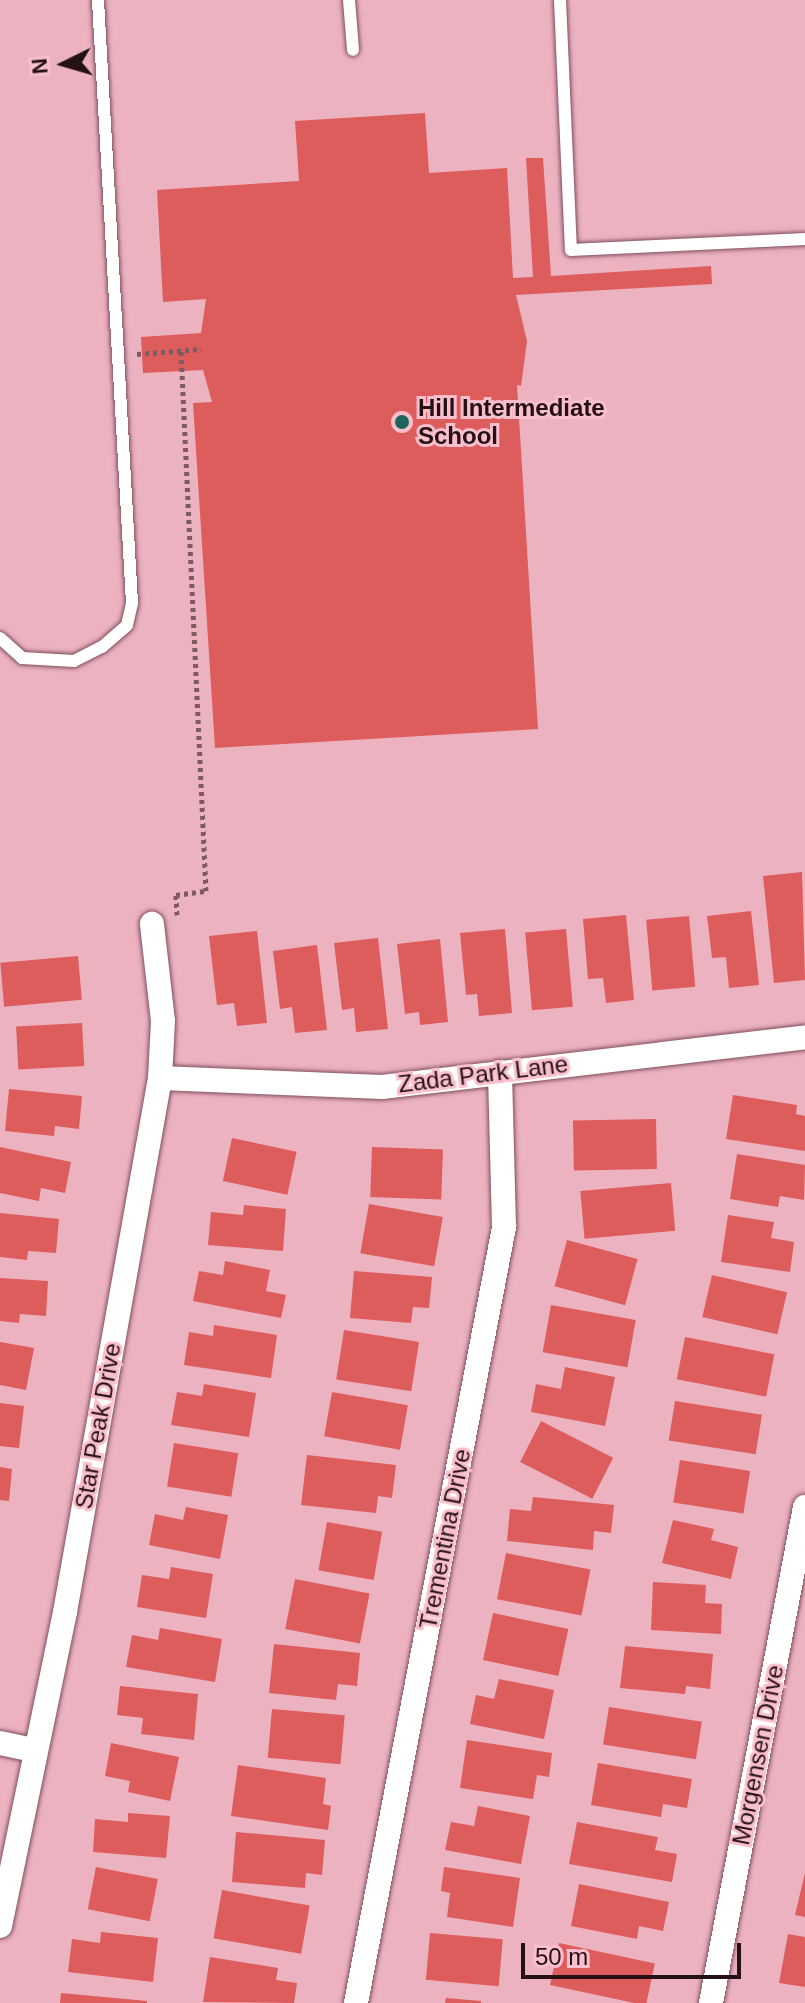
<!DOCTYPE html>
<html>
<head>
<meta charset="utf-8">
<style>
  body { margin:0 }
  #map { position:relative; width:805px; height:2003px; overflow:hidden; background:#ecb2c0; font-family:Arial,sans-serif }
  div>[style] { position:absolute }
  .building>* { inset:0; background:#dd5c5c; transform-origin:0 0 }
  .path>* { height:5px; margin-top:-2.5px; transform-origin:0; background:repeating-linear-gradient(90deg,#805a63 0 4px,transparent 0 8px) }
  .roads { filter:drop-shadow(0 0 2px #814f5c) drop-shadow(0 0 2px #814f5c) }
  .service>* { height:12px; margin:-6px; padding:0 6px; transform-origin:6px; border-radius:6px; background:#fff }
  .minor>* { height:24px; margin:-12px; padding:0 12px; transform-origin:12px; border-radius:12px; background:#fff }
  .dots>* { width:22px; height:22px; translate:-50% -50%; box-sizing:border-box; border:4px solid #fabfcd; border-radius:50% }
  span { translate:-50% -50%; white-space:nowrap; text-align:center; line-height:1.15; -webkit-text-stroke:6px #fabfcd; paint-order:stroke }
  .poi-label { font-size:24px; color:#241015; font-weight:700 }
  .left { translate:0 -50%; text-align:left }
  .street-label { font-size:24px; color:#241015 }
  .north { position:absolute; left:24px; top:24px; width:80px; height:80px; -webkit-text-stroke:6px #fabfcd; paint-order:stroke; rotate:265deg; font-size:22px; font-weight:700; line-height:32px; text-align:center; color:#241015 }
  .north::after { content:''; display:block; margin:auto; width:28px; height:36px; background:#241015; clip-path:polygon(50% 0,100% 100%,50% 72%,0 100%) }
  .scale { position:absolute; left:521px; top:1943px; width:220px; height:36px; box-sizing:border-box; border:4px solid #241015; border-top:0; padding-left:10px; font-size:24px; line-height:28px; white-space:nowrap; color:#241015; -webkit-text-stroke:6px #fabfcd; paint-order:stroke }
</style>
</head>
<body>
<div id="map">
  <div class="building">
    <div style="clip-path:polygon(425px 113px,429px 173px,507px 168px,513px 278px,533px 277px,526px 158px,543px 158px,551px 276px,711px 266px,712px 284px,516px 295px,527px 341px,521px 386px,517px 385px,538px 729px,215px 748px,193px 403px,212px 402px,203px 370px,143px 373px,141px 337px,201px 333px,206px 299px,163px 302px,157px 190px,299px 181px,295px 121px)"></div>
    <div style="clip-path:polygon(802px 872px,805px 980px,774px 983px,763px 876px)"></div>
    <div style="clip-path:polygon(751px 911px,759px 985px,729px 988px,726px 957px,712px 958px,707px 916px)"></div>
    <div style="clip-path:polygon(626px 915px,634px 1000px,606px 1003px,603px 978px,588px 979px,583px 919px)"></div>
    <div style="left:689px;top:916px;width:71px;height:43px;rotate:85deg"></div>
    <div style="clip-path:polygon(505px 929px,512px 1013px,479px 1016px,477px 994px,466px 995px,460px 933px)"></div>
    <div style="left:566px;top:929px;width:78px;height:41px;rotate:85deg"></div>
    <div style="clip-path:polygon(257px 931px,267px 1023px,237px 1026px,234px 1003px,217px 1005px,209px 936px)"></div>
    <div style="clip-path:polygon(378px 938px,388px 1029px,356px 1032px,354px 1008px,342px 1010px,334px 943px)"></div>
    <div style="clip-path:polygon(440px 939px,448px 1022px,420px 1025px,419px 1012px,405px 1014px,397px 944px)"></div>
    <div style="clip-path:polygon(317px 945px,327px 1030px,295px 1033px,292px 1007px,280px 1009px,273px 951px)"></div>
    <div style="left:78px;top:956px;width:44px;height:78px;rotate:85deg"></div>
    <div style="left:82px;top:1023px;width:43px;height:66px;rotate:87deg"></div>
    <div style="clip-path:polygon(9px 1089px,82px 1096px,79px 1129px,55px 1126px,54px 1136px,5px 1131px)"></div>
    <div style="clip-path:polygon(733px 1095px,797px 1105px,796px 1114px,805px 1116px,805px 1151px,726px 1139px)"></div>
    <div style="left:656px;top:1119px;width:50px;height:83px;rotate:89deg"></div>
    <div style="left:232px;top:1138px;width:66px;height:44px;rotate:12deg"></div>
    <div style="clip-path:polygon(0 1147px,71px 1162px,65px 1193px,41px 1188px,39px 1201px,0 1193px)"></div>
    <div style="left:372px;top:1147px;width:71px;height:50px;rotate:2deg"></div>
    <div style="clip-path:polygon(737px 1154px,805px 1165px,804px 1200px,780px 1196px,778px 1207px,730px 1199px)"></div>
    <div style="left:671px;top:1183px;width:48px;height:91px;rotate:85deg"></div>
    <div style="left:369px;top:1204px;width:75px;height:50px;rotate:10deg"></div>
    <div style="clip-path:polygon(244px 1205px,286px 1209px,283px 1251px,208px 1245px,211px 1212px,243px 1215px)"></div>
    <div style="clip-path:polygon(0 1213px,59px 1219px,56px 1253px,28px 1251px,27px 1260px,0 1257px)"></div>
    <div style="clip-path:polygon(728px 1215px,774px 1222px,771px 1238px,794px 1242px,790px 1272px,721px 1262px)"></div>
    <div style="left:567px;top:1240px;width:73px;height:48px;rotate:15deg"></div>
    <div style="clip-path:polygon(225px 1261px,270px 1270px,266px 1291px,286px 1295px,281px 1318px,193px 1301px,199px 1271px,223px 1275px)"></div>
    <div style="clip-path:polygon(354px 1271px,432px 1277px,429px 1308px,413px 1307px,411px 1323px,350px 1318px)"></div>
    <div style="left:712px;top:1275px;width:77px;height:43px;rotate:13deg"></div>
    <div style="clip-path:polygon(0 1278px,48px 1281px,46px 1316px,20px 1314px,19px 1323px,0 1321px)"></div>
    <div style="left:551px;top:1305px;width:86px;height:48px;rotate:10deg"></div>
    <div style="clip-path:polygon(214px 1325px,277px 1335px,271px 1378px,184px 1365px,189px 1332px,213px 1336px)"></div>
    <div style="left:344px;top:1330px;width:76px;height:50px;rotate:9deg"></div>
    <div style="left:685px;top:1337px;width:91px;height:43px;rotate:11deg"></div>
    <div style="clip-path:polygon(0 1342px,34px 1348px,26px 1390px,0 1385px)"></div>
    <div style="clip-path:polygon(565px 1367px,615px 1377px,605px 1426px,531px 1412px,536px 1384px,561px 1389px)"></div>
    <div style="clip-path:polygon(204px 1384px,256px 1393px,249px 1437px,171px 1425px,177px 1392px,202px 1396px)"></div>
    <div style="left:332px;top:1392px;width:77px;height:45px;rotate:10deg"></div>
    <div style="left:675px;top:1401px;width:88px;height:40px;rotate:9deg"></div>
    <div style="clip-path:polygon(0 1403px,24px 1406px,19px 1448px,0 1446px)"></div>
    <div style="left:541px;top:1421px;width:81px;height:46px;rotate:27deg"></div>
    <div style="left:174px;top:1443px;width:65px;height:44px;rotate:9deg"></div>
    <div style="clip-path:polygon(307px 1455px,396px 1465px,392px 1498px,378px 1496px,376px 1513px,301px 1505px)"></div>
    <div style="left:680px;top:1460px;width:71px;height:43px;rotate:9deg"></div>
    <div style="clip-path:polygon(0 1467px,12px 1469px,9px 1501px,0 1500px)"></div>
    <div style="clip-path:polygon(533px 1497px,614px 1505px,611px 1533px,594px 1531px,593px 1550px,507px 1541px,510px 1509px,531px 1511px)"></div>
    <div style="clip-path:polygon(186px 1507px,228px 1515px,220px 1559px,149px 1545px,155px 1514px,183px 1520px)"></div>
    <div style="clip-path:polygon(673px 1520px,714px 1529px,711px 1540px,738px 1547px,731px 1579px,662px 1563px)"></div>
    <div style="left:327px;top:1522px;width:56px;height:49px;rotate:10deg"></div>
    <div style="left:506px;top:1553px;width:86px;height:47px;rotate:11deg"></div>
    <div style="clip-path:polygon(171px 1567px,213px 1574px,206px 1618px,137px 1607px,142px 1575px,169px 1579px)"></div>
    <div style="left:295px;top:1579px;width:76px;height:51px;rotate:11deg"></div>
    <div style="clip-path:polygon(653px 1582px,706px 1585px,705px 1603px,722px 1604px,721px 1634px,651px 1630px)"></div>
    <div style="left:493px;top:1613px;width:77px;height:48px;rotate:12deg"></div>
    <div style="clip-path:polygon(160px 1628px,222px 1639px,215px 1682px,126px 1667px,132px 1635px,158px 1640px)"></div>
    <div style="clip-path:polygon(274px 1644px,360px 1653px,357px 1686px,338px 1684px,336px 1700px,269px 1693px)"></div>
    <div style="clip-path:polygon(625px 1646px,713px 1654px,710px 1689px,686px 1686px,685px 1694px,620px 1688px)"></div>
    <div style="clip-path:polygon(499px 1679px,554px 1690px,544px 1739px,470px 1724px,476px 1695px,494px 1699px)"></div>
    <div style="clip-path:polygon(120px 1686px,198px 1694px,194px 1740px,141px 1734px,143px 1718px,117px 1715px)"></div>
    <div style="left:609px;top:1707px;width:94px;height:38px;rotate:9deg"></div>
    <div style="left:272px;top:1709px;width:73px;height:49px;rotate:5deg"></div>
    <div style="clip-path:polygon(467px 1740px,552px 1753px,549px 1777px,537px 1775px,533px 1799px,460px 1788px)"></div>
    <div style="clip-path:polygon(111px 1743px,179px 1757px,170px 1801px,128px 1792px,130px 1781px,105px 1776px)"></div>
    <div style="clip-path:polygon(598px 1763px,692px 1779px,687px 1808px,663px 1804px,661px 1817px,591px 1805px)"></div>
    <div style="clip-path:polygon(238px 1765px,326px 1778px,323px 1804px,331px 1806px,328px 1830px,231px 1816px)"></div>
    <div style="clip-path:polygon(478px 1806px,530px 1816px,521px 1864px,445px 1850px,451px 1822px,474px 1826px)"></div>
    <div style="clip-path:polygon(128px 1813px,170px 1816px,166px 1858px,93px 1852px,95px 1819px,128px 1822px)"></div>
    <div style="clip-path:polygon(577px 1822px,658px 1837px,655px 1850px,677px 1854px,672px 1882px,569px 1864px)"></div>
    <div style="clip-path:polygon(236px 1832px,325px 1840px,322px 1875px,306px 1873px,305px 1888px,232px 1882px)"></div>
    <div style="left:96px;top:1867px;width:63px;height:43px;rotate:11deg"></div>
    <div style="clip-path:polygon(444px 1867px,520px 1878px,513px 1927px,447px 1917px,450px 1893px,441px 1891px)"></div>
    <div style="clip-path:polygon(805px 1873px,805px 1917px,795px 1915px)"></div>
    <div style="clip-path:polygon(579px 1884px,669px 1902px,663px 1931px,639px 1926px,637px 1939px,571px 1926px)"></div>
    <div style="left:222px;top:1890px;width:89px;height:49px;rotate:10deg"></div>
    <div style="clip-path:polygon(101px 1932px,158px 1938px,153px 1982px,68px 1972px,72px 1939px,100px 1943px)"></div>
    <div style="left:430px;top:1933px;width:73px;height:47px;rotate:5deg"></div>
    <div style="clip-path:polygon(788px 1934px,805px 1937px,805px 1987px,779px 1983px)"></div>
    <div style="left:559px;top:1943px;width:98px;height:43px;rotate:12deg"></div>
    <div style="clip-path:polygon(210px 1957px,278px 1968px,276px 1980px,297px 1983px,294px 2003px,203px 2002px)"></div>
    <div style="clip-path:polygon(61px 1993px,147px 2001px,147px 2003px,60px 2003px)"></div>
    <div style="clip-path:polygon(446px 1998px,481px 2001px,481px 2003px,445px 2003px)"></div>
  </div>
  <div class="path">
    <div style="left:137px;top:354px;width:65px;rotate:-4.4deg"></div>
    <div style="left:177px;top:915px;width:20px;rotate:-93deg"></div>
    <div style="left:176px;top:895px;width:30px;rotate:-8deg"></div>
    <div style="left:206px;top:891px;width:541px;rotate:-92.65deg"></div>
  </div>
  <div class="roads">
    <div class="service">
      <div style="left:349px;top:0;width:50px;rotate:85.4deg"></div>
      <div style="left:560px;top:0;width:250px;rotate:87.5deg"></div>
      <div style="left:571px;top:250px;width:234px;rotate:-2.7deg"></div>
      <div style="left:0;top:638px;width:30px;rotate:42deg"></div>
      <div style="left:22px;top:658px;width:52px;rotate:3.3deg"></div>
      <div style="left:74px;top:661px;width:31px;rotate:-27deg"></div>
      <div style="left:102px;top:647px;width:33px;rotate:-41deg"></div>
      <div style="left:127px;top:625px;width:23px;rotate:-77deg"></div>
      <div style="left:132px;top:603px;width:604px;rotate:-93.23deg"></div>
    </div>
    <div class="minor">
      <div style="left:160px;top:1078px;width:222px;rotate:2.3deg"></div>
      <div style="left:382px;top:1087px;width:426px;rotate:-6.7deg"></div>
      <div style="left:0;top:1743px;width:34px;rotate:12deg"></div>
      <div style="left:0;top:1926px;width:321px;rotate:-78.3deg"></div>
      <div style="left:65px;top:1612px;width:542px;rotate:-79.91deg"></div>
      <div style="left:160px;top:1078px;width:57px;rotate:-87deg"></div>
      <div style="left:163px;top:1021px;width:98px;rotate:-96.5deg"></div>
      <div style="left:356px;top:2003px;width:790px;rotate:-79.2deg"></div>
      <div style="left:504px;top:1227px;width:155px;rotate:-91.5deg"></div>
      <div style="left:711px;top:2003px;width:505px;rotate:-79.27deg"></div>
    </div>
  </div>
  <div class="dots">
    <div style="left:402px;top:422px;background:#1b655b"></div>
  </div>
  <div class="poi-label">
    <span class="left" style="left:418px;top:422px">Hill Intermediate<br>School</span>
  </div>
  <div class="street-label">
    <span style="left:483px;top:1074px;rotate:-7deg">Zada Park Lane</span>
    <span style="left:98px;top:1426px;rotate:-80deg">Star Peak Drive</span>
    <span style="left:445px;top:1539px;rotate:-79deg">Trementina Drive</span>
    <span style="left:758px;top:1755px;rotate:-79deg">Morgensen Drive</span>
  </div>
  <div class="north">N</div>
  <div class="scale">50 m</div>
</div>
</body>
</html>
